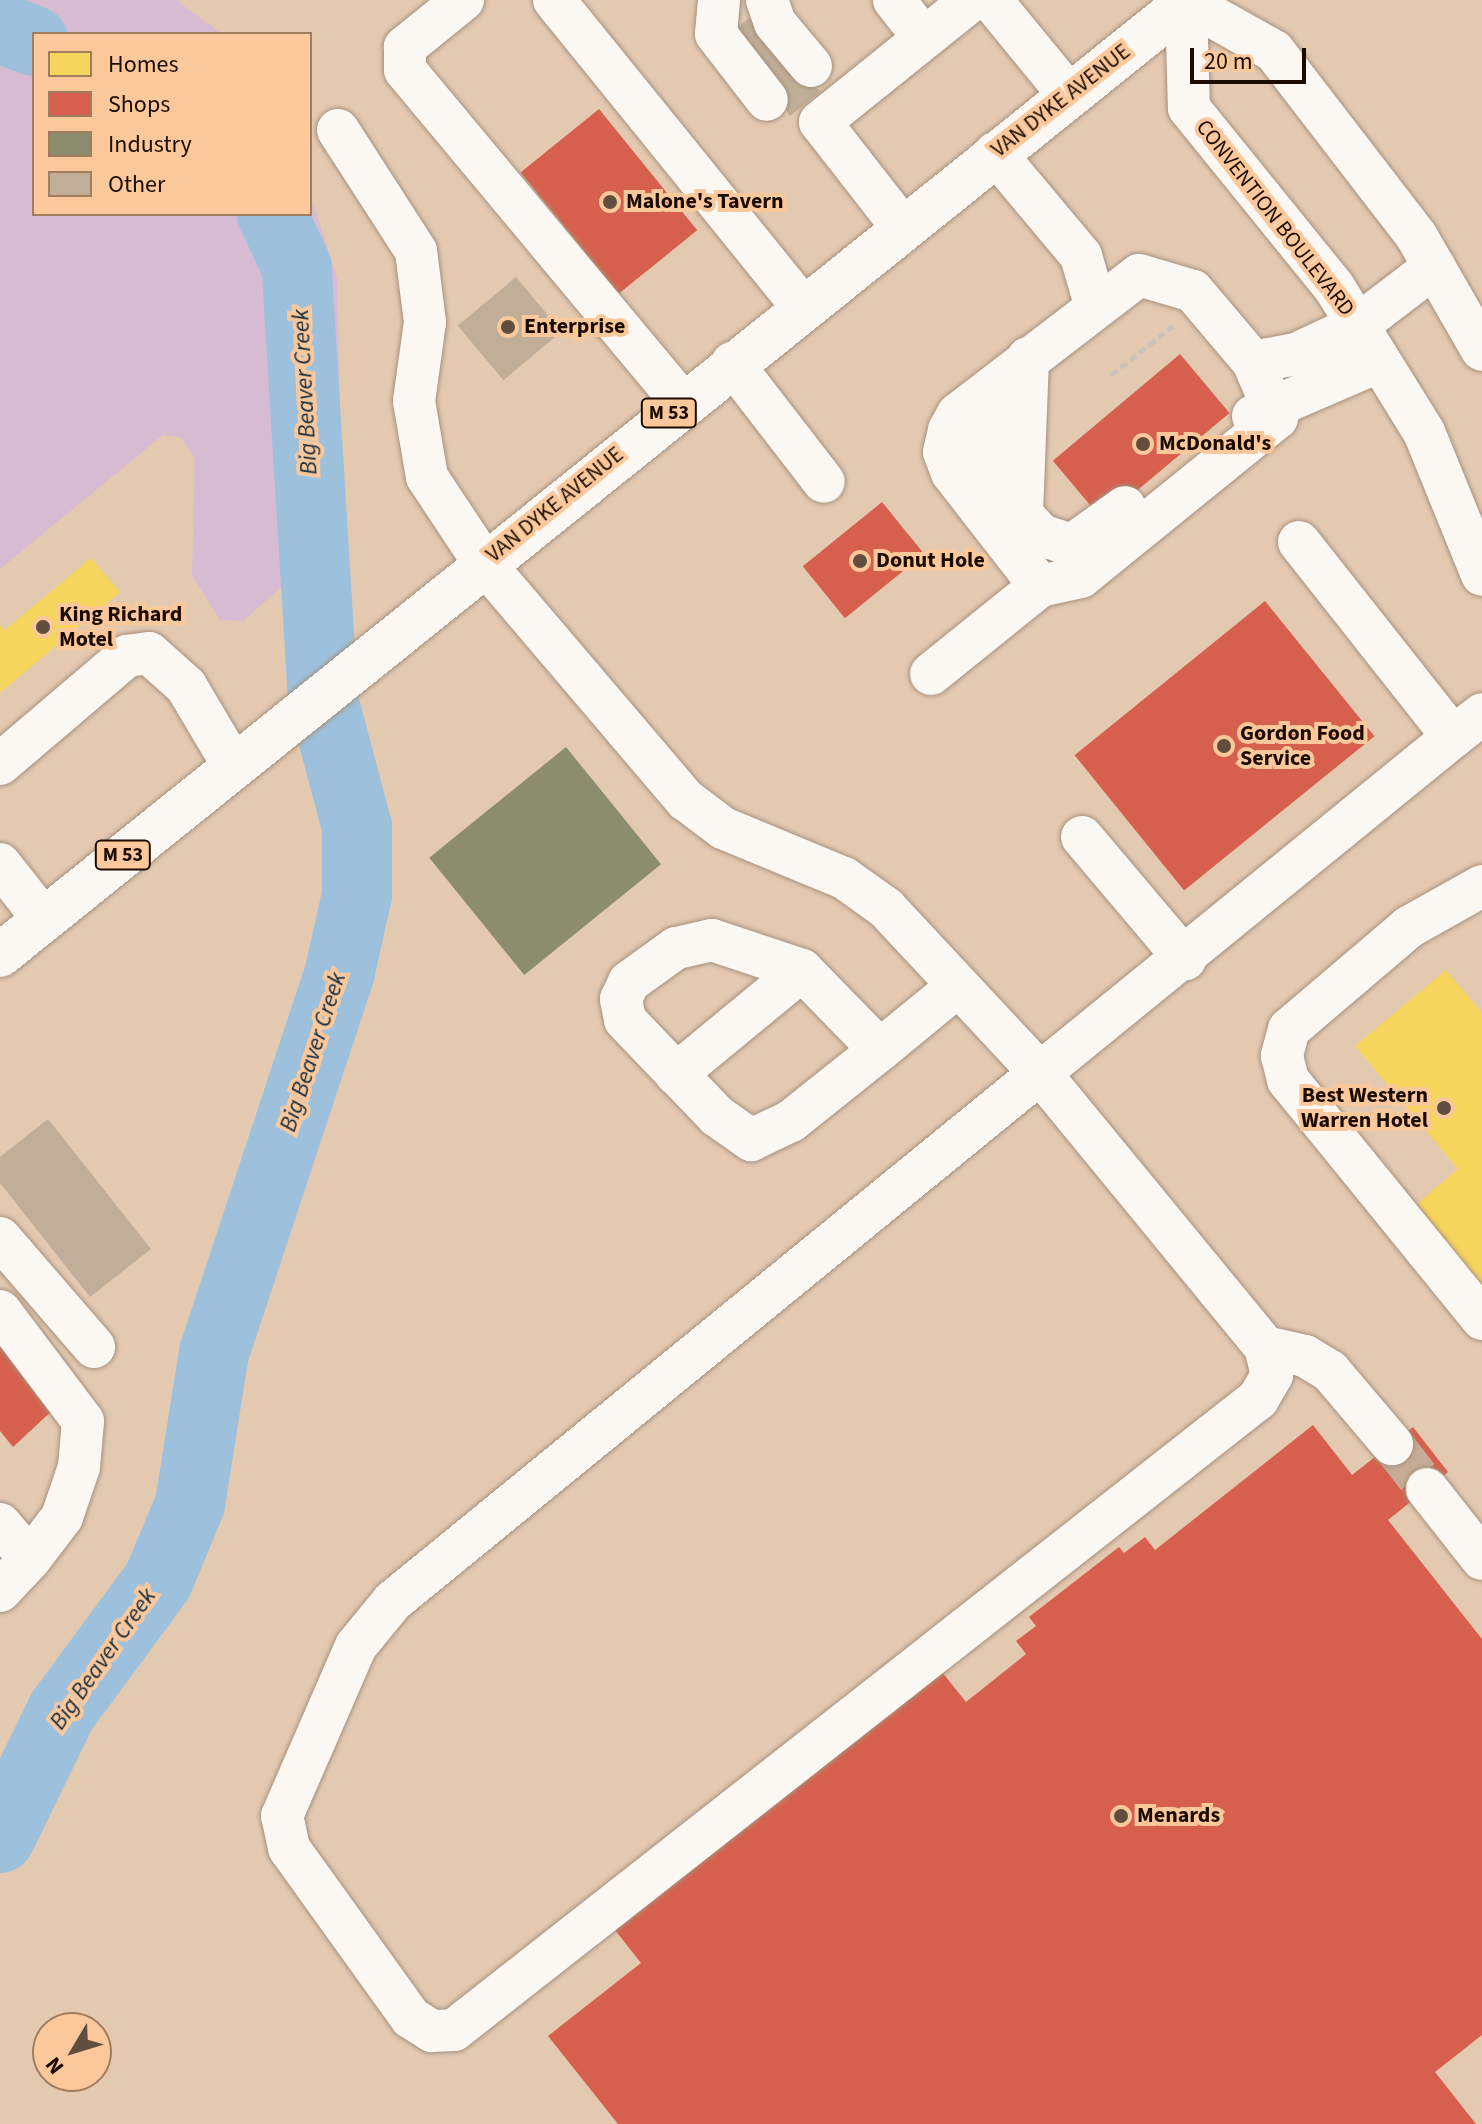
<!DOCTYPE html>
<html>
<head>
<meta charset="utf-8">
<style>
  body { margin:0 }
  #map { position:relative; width:1482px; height:2124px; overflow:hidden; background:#e4c9b1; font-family:"Source Sans 3",sans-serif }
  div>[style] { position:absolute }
  .green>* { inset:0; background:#d6bbd2 }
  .homes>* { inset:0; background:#f6d55c }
  .shops>* { inset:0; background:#d6604d; transform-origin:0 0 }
  .industry>* { inset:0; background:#8c8c6e; transform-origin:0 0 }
  .river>* { height:70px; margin:-35px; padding:0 35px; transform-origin:35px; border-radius:35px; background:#9dc1dd }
  .building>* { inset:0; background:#c0ae99; transform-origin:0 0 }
  .minor-tunnel>* { height:42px; margin-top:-21px; transform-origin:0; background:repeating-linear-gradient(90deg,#c6ac96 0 42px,transparent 0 63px) }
  .path>* { height:5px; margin-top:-2.5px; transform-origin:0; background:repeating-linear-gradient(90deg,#cac2bb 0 8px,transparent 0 12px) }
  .roads { filter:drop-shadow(0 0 2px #a6917e) drop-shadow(0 0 2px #a6917e) }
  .minor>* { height:42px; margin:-21px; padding:0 21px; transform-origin:21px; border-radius:21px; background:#fbf7f3 }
  .major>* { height:44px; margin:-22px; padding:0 22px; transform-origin:22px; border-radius:22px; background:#fbf7f3 }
  .dots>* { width:22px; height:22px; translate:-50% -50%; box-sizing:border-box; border:4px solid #fac89b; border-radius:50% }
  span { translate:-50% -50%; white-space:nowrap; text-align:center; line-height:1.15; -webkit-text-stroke:8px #fac89b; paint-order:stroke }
  .shield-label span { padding:2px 6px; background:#fac89b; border:2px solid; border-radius:6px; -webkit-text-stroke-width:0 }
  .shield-label { font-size:20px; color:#1b0b00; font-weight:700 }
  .street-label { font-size:22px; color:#1b0b00 }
  .poi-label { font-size:22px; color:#1b0b00; font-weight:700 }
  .left { translate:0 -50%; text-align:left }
  .right { translate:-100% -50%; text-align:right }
  .water-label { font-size:24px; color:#102b40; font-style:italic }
  .legend { position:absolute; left:32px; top:32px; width:280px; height:184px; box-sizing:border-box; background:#fac89b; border:2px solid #a17c5d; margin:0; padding:10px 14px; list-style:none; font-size:24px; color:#1b0b00 }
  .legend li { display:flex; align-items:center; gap:16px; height:40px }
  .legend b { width:40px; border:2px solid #a17c5d }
  .north { position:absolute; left:32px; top:2012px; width:80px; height:80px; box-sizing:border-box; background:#fac89b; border:2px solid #a17c5d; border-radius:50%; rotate:232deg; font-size:22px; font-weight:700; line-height:32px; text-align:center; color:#1b0b00 }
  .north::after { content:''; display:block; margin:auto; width:28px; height:36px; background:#614e3e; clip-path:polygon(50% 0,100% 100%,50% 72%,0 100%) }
  .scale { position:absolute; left:1190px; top:48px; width:116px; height:36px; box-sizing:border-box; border:4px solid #1b0b00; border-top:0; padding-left:10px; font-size:24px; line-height:28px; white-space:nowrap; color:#1b0b00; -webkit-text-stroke:6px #fac89b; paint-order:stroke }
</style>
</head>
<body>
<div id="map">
  <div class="green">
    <div style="clip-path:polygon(0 0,176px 0,222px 34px,34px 34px,34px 214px,310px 214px,310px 194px,337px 277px,343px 533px,243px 621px,220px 620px,192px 575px,195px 458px,180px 437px,163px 435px,0 569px)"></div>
  </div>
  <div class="homes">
    <div style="clip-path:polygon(91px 558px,120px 592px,0 693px,0 625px,5px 630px)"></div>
    <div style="clip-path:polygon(1446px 970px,1482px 1013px,1482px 1297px,1410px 1210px,1458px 1169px,1355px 1046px)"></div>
  </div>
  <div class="shops">
    <div style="left:599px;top:109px;width:156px;height:101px;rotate:51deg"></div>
    <div style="left:1180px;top:354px;width:77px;height:166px;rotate:50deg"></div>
    <div style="left:882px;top:502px;width:67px;height:102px;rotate:51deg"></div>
    <div style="left:1265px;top:601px;width:174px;height:245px;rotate:51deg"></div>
    <div style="clip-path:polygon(0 1342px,55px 1408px,13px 1447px,0 1431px)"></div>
    <div style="clip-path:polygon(1313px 1425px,1352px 1475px,1413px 1427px,1448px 1472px,1388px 1520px,1482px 1639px,1482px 2035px,1435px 2072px,1476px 2124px,618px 2124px,548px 2036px,641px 1963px,615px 1930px,942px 1672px,966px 1702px,1026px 1654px,1016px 1641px,1036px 1626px,1029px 1617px,1119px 1547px,1124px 1553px,1145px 1537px,1155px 1550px)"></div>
  </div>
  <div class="industry">
    <div style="left:566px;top:747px;width:151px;height:176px;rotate:51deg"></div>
  </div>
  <div class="river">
    <div style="left:0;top:28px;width:36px;rotate:21deg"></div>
    <div style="left:0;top:1838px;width:141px;rotate:-64deg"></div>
    <div style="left:62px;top:1711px;width:162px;rotate:-53.6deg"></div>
    <div style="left:158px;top:1581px;width:83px;rotate:-67.4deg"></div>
    <div style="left:190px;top:1504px;width:153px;rotate:-81deg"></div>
    <div style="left:214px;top:1353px;width:402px;rotate:-71.7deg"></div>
    <div style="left:340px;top:971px;width:78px;rotate:-77.4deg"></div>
    <div style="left:357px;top:895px;width:68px;rotate:-90deg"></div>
    <div style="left:357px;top:827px;width:132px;rotate:-104.9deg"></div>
    <div style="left:323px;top:699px;width:432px;rotate:-93.5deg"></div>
    <div style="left:297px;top:268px;width:60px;rotate:-114.8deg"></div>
  </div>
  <div class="building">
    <div style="clip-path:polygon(749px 18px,796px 77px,821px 91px,790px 116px,785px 109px,769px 122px,758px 108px,732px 32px)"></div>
    <div style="left:516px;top:277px;width:71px;height:76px;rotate:50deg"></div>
    <div style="clip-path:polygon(48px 1119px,151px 1249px,90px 1297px,0 1183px,0 1157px)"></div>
  </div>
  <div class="minor-tunnel">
    <div style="left:1392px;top:1444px;width:57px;rotate:52.1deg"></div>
  </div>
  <div class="path">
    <div style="left:1111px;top:375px;width:79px;rotate:-38.3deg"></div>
  </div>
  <div class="roads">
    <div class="minor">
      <div style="left:463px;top:0;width:75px;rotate:141deg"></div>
      <div style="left:405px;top:47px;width:23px;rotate:90deg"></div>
      <div style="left:405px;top:70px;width:432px;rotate:50.2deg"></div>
      <div style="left:554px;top:0;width:394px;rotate:51deg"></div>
      <div style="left:719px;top:0;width:34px;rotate:95deg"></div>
      <div style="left:716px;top:34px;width:83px;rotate:52.3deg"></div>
      <div style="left:767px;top:0;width:24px;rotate:71deg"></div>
      <div style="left:775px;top:23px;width:56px;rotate:50.1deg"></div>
      <div style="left:894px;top:0;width:48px;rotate:51.7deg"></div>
      <div style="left:991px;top:0;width:123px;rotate:50.6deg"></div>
      <div style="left:1183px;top:0;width:104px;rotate:29.3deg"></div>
      <div style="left:1274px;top:51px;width:235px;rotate:52.4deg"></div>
      <div style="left:1417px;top:237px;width:130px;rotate:60.1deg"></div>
      <div style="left:1186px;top:3px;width:105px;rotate:88.4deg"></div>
      <div style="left:1189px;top:108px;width:230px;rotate:51deg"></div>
      <div style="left:1334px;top:287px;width:171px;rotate:58.2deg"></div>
      <div style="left:1424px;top:432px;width:154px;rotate:67.9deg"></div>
      <div style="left:338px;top:130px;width:144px;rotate:57.2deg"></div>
      <div style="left:416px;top:251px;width:72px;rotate:82.8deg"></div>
      <div style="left:425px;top:322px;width:80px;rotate:97.9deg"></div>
      <div style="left:414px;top:401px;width:77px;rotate:80.3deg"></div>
      <div style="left:427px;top:477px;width:103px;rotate:56.5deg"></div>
      <div style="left:484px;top:563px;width:311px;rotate:49.6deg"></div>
      <div style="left:686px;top:800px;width:46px;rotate:37.1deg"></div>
      <div style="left:723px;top:828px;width:131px;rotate:22.5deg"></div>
      <div style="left:844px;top:878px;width:52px;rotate:35.5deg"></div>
      <div style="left:886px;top:908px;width:226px;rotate:47deg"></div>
      <div style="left:1040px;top:1073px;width:532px;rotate:-39.13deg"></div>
      <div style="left:995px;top:153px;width:134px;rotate:50.1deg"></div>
      <div style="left:1081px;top:256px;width:50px;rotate:73.7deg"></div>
      <div style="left:902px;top:227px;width:133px;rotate:-128deg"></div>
      <div style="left:820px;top:122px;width:195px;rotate:-38.8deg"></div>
      <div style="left:1139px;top:275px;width:56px;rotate:16.5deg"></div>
      <div style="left:1193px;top:291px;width:93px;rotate:49.8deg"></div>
      <div style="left:1253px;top:362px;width:61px;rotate:66.8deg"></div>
      <div style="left:1277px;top:418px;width:252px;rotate:141deg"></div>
      <div style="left:1081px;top:577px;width:42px;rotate:167.6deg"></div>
      <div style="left:1040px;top:586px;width:143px;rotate:-127.9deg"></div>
      <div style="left:952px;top:473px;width:22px;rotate:-111deg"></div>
      <div style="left:944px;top:452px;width:23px;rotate:-77deg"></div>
      <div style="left:949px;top:430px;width:18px;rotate:-61deg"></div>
      <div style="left:958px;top:414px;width:228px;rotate:-37.5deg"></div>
      <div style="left:1028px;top:358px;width:156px;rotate:92.2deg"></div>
      <div style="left:1022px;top:514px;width:28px;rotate:48deg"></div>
      <div style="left:1041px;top:535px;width:33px;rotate:18deg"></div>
      <div style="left:1072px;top:545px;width:65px;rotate:-35.6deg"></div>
      <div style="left:1253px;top:362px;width:44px;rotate:-10.5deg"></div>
      <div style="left:1296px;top:354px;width:68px;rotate:-25.1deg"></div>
      <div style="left:1358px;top:325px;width:96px;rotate:-37.3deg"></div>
      <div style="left:732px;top:363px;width:150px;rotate:52.3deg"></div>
      <div style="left:1253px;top:416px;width:138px;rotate:-23.4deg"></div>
      <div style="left:1022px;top:514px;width:72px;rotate:-123.7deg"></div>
      <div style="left:982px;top:454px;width:17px;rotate:-73deg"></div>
      <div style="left:987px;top:438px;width:48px;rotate:-40deg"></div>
      <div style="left:1299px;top:542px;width:248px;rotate:51.7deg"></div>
      <div style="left:1453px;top:737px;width:37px;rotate:-38deg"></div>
      <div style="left:931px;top:674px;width:140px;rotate:-38.9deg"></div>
      <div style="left:0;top:764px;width:167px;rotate:-40.4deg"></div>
      <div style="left:127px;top:656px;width:22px;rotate:-8deg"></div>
      <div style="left:149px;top:653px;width:50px;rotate:41.7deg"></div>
      <div style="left:186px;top:686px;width:92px;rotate:59.3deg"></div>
      <div style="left:1082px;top:837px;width:160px;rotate:49.8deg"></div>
      <div style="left:0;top:864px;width:71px;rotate:51.8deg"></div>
      <div style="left:1482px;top:886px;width:84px;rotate:150.7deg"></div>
      <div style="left:1409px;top:927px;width:157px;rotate:139.6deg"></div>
      <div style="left:1289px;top:1029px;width:28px;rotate:105deg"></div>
      <div style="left:1282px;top:1056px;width:25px;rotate:76deg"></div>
      <div style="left:1288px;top:1080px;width:308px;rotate:50.9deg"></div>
      <div style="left:880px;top:1050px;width:112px;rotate:-134.3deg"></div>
      <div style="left:802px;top:970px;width:95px;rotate:-161.6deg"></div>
      <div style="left:712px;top:940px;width:37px;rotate:167deg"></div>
      <div style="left:676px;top:948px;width:58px;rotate:144.1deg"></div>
      <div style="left:629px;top:982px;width:19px;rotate:115deg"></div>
      <div style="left:621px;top:999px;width:21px;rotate:79deg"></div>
      <div style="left:625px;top:1020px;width:133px;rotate:46.2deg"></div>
      <div style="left:717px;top:1116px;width:42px;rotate:35.2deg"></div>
      <div style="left:751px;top:1140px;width:44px;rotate:-25.4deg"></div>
      <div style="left:791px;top:1121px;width:114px;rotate:-38.6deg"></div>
      <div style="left:880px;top:1050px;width:101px;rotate:-39.4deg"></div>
      <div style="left:1040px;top:1073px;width:355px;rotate:50.6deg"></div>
      <div style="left:1265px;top:1347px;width:29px;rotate:76deg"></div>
      <div style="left:1272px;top:1375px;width:28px;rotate:120deg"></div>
      <div style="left:1258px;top:1399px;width:1022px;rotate:141.87deg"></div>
      <div style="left:454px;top:2030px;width:22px;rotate:177deg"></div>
      <div style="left:432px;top:2031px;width:25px;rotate:-148deg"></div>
      <div style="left:411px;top:2018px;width:209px;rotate:-125.7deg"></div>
      <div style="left:289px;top:1848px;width:33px;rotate:-102deg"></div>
      <div style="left:282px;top:1816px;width:185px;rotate:-66.5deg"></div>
      <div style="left:356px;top:1646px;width:58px;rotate:-50.6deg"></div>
      <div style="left:393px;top:1601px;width:835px;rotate:-39.22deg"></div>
      <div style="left:676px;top:1074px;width:163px;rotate:-39.5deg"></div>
      <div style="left:0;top:1238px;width:144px;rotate:49.2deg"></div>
      <div style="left:0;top:1311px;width:138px;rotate:53deg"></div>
      <div style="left:83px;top:1421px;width:46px;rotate:95deg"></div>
      <div style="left:79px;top:1467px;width:53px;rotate:108.8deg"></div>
      <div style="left:62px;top:1517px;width:53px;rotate:127.3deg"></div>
      <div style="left:1265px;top:1347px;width:41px;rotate:12.7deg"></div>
      <div style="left:1305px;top:1356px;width:29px;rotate:31deg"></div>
      <div style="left:1330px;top:1371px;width:96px;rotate:49.7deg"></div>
      <div style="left:1427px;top:1489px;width:89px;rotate:51.8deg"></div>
      <div style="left:0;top:1524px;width:46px;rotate:49.4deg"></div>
      <div style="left:30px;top:1559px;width:44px;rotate:133.2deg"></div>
    </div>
    <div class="major">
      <div style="left:0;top:955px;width:1525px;rotate:-38.77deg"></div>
    </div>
  </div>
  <div class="dots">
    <div style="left:610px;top:202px;background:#614e3e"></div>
    <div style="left:508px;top:327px;background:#614e3e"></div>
    <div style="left:1143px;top:444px;background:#614e3e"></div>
    <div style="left:860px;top:561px;background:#614e3e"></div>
    <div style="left:43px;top:627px;background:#614e3e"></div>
    <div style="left:1224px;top:746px;background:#614e3e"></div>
    <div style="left:1444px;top:1108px;background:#614e3e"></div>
    <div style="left:1121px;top:1816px;background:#614e3e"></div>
  </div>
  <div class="shield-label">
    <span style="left:669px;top:413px">M 53</span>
    <span style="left:123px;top:855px">M 53</span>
  </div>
  <div class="street-label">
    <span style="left:1061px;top:101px;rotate:-38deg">VAN DYKE AVENUE</span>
    <span style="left:1275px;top:218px;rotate:52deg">CONVENTION BOULEVARD</span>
    <span style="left:555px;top:505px;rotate:-39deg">VAN DYKE AVENUE</span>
  </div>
  <div class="poi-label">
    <span class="left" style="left:626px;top:202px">Malone's Tavern</span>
    <span class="left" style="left:524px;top:327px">Enterprise</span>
    <span class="left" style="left:1159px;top:444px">McDonald's</span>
    <span class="left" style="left:876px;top:561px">Donut Hole</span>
    <span class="left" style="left:59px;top:627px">King Richard<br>Motel</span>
    <span class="left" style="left:1240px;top:746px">Gordon Food<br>Service</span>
    <span class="right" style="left:1428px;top:1108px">Best Western<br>Warren Hotel</span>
    <span class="left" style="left:1137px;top:1816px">Menards</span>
  </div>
  <div class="water-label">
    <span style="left:305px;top:392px;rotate:-93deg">Big Beaver Creek</span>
    <span style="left:313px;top:1052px;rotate:-72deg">Big Beaver Creek</span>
    <span style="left:103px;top:1659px;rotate:-55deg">Big Beaver Creek</span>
  </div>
  <ul class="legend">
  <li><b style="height:22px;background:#f6d55c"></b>Homes</li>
  <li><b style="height:22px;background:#d6604d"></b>Shops</li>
  <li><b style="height:22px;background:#8c8c6e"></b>Industry</li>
  <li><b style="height:22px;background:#c0ae99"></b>Other</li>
  </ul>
  <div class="north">N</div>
  <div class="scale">20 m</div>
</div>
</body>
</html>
